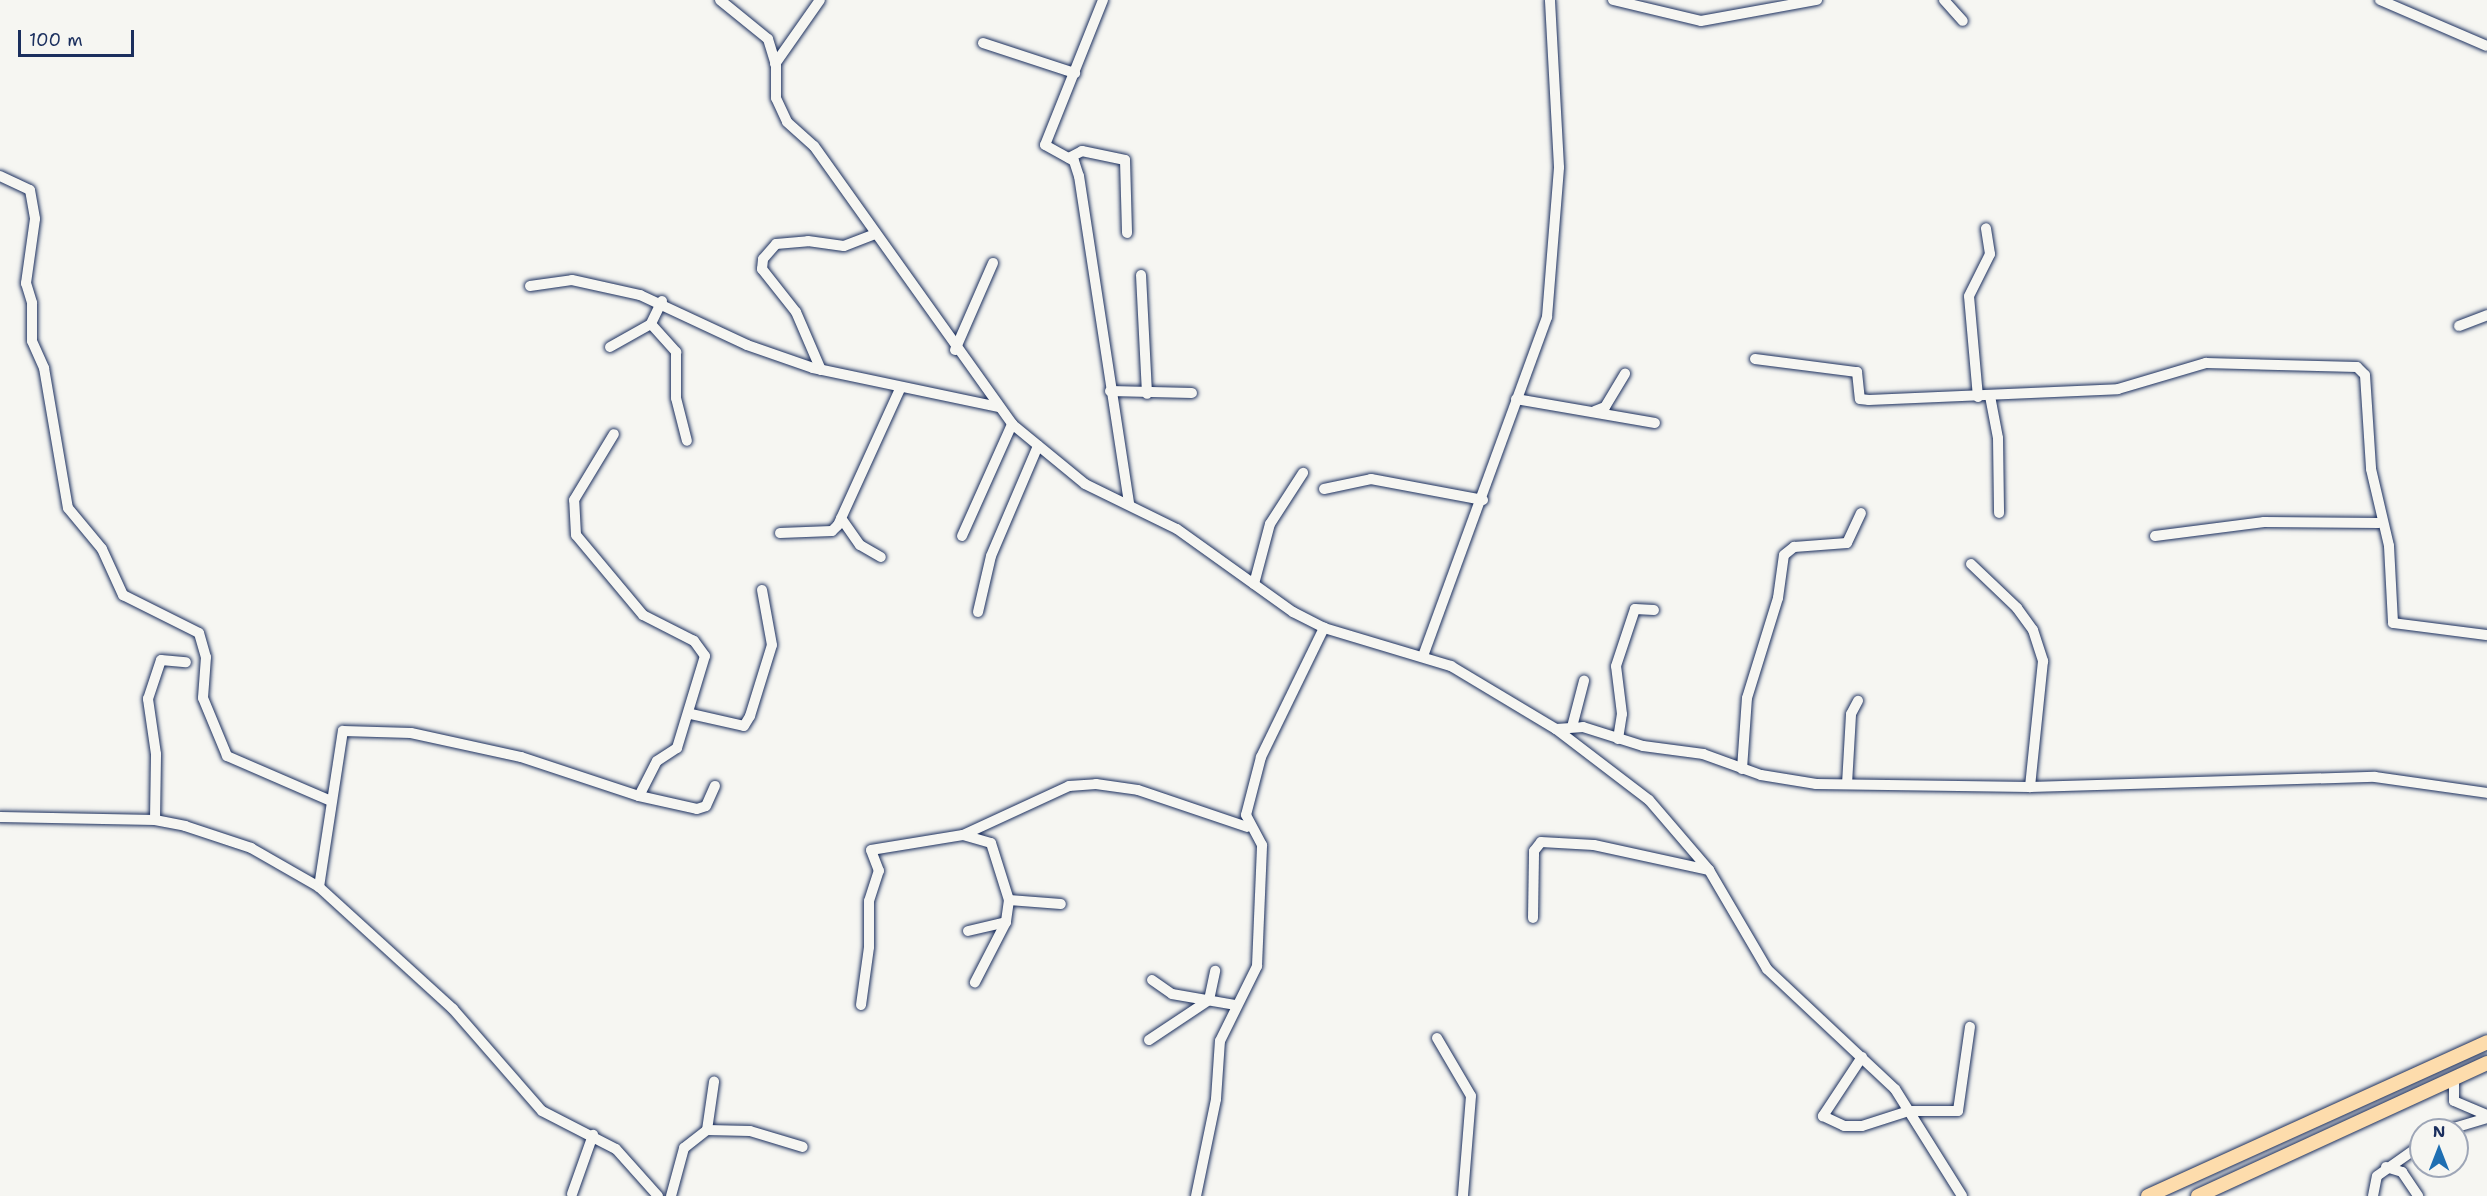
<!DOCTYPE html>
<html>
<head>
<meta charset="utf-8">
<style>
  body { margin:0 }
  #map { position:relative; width:2487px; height:1196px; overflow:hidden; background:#f6f6f2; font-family:"Shantell Sans",sans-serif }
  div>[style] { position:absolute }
  .roads { filter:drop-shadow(0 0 2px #1b2f5e) drop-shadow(0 0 2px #1b2f5e) }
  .minor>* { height:10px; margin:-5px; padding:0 5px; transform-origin:5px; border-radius:5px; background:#f6f6f2 }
  .major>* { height:14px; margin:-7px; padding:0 7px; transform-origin:7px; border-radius:7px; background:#fddcac }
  span { translate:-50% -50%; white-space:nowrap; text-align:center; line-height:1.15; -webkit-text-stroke:6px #f6f6f2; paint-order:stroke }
  .north { position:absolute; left:2409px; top:1118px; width:60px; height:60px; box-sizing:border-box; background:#f6f6f2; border:2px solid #9ea6b7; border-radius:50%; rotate:0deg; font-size:16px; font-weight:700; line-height:24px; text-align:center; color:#1b2f5e }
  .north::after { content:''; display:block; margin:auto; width:21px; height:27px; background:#1f6fb2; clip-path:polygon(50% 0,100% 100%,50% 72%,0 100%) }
  .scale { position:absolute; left:18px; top:30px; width:116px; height:27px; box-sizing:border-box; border:3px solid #1b2f5e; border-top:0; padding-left:8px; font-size:18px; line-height:21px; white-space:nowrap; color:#1b2f5e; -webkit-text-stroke:4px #f6f6f2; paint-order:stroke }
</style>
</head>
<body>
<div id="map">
  <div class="roads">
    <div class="minor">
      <div style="left:720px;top:0;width:62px;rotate:39.1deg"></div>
      <div style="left:768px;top:39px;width:27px;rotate:73deg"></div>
      <div style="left:776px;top:65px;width:33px;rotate:90deg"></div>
      <div style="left:776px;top:98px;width:26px;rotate:65deg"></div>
      <div style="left:787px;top:122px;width:36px;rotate:42deg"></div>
      <div style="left:814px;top:146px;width:341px;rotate:54.5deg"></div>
      <div style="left:1012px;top:424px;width:94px;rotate:39.4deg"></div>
      <div style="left:1085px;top:484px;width:102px;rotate:26.1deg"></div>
      <div style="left:1177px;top:529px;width:143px;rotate:35.6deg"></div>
      <div style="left:1293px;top:612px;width:35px;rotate:27deg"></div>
      <div style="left:1324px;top:628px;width:133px;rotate:16.7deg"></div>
      <div style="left:1451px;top:666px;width:122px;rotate:31deg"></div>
      <div style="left:1556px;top:729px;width:117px;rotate:37.4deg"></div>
      <div style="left:1649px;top:800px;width:92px;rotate:49.4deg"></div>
      <div style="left:1709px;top:870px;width:115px;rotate:59.6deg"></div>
      <div style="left:1767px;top:969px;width:175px;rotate:43.2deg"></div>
      <div style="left:1895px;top:1089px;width:126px;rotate:57.9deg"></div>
      <div style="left:1103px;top:0;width:156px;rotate:111.8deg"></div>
      <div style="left:1045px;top:145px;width:33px;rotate:29deg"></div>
      <div style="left:1074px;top:161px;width:16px;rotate:72deg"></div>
      <div style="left:1079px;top:176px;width:331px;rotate:81.3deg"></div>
      <div style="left:1613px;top:0;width:90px;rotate:13.4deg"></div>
      <div style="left:1701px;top:21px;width:118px;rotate:-10.3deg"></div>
      <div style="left:1944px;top:0;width:28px;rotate:48deg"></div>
      <div style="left:2380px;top:0;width:116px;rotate:23.3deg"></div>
      <div style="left:983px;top:43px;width:97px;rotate:18.1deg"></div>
      <div style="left:775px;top:64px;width:78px;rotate:-54.9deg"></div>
      <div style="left:1069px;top:158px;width:15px;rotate:-28deg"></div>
      <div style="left:1082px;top:151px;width:44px;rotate:11.8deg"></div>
      <div style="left:1125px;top:160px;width:73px;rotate:88.4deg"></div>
      <div style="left:0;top:176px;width:33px;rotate:25deg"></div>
      <div style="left:30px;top:190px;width:29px;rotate:80deg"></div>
      <div style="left:35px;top:219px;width:65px;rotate:98deg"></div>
      <div style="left:26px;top:283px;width:21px;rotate:73deg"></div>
      <div style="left:32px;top:303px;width:38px;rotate:90deg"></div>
      <div style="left:32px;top:341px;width:30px;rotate:66deg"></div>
      <div style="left:44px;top:368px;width:142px;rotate:80.3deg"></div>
      <div style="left:68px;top:508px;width:53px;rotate:50.3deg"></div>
      <div style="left:102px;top:549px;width:51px;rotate:65.5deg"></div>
      <div style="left:123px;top:595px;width:85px;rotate:26.6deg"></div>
      <div style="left:199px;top:633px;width:25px;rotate:74deg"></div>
      <div style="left:206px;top:657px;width:41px;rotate:94.2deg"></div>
      <div style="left:203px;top:698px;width:63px;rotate:67.5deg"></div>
      <div style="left:227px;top:756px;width:113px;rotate:23.4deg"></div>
      <div style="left:1141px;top:275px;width:119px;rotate:87.1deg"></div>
      <div style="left:530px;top:286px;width:42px;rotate:-8.1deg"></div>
      <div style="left:572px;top:280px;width:70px;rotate:12.4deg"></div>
      <div style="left:640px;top:295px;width:118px;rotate:25deg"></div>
      <div style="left:747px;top:345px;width:70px;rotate:19.2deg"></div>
      <div style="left:813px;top:368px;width:189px;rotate:11.9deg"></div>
      <div style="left:662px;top:301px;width:25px;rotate:116deg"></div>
      <div style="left:651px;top:324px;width:38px;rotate:48deg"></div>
      <div style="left:676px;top:352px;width:46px;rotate:90deg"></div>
      <div style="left:676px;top:398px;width:44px;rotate:75.7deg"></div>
      <div style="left:2459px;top:326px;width:30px;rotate:-21deg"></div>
      <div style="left:610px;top:347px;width:47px;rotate:-29.3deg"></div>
      <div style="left:955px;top:350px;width:95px;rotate:-66.4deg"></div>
      <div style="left:1755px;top:359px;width:103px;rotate:7.3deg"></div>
      <div style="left:1857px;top:372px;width:27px;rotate:84deg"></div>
      <div style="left:1860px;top:399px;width:9px;rotate:6deg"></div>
      <div style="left:1869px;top:400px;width:249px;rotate:-2.5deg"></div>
      <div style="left:2118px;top:389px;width:92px;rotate:-16.5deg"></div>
      <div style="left:2206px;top:363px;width:151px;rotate:1.5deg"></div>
      <div style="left:2357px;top:367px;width:11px;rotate:45deg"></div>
      <div style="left:2365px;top:375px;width:94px;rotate:86.3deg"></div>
      <div style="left:2371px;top:469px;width:79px;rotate:76.8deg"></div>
      <div style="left:2389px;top:546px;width:77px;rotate:87deg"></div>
      <div style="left:2393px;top:623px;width:95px;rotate:7.3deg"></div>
      <div style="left:821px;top:370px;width:63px;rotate:-113.3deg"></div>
      <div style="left:796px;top:312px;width:55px;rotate:-128.3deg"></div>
      <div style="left:762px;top:269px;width:10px;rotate:-84deg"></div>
      <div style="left:763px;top:259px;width:20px;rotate:-49deg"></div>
      <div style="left:776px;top:244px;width:32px;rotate:-5deg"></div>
      <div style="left:808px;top:241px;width:36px;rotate:8deg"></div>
      <div style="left:844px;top:246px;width:33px;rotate:-21deg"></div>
      <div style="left:1110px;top:391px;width:82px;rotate:1.4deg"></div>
      <div style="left:1990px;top:396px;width:43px;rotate:79.2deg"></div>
      <div style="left:1998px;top:438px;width:75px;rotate:89.2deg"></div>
      <div style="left:1978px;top:397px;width:101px;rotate:-95.1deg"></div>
      <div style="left:1969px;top:296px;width:47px;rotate:-63.4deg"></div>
      <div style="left:1990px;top:254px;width:26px;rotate:-99deg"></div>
      <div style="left:1516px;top:399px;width:141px;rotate:9.8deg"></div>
      <div style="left:1595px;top:411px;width:11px;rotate:-22deg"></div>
      <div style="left:1605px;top:407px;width:39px;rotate:-59deg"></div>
      <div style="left:1324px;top:489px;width:48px;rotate:-12deg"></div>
      <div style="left:1371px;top:479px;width:114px;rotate:10.6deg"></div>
      <div style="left:841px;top:518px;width:33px;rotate:55deg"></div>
      <div style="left:860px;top:545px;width:24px;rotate:30deg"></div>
      <div style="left:780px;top:533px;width:52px;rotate:-2.2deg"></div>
      <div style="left:832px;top:531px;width:8px;rotate:-45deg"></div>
      <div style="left:838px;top:525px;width:149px;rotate:-65.5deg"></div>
      <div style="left:962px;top:536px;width:123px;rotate:-65.9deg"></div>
      <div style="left:2155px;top:536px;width:110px;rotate:-7.3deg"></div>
      <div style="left:2264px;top:522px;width:115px;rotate:0.5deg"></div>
      <div style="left:1971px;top:564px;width:64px;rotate:43.7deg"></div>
      <div style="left:2017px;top:608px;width:27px;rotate:54deg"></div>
      <div style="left:2033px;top:630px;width:33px;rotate:72deg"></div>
      <div style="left:2043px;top:661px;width:127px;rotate:95.9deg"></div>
      <div style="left:1254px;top:584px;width:62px;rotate:-75.1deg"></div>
      <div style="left:1270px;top:524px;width:61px;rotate:-57.1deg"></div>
      <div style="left:978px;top:612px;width:57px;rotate:-76.9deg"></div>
      <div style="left:991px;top:556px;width:120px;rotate:-66.9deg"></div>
      <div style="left:1423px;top:656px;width:361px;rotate:-69.9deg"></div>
      <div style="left:1547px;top:317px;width:150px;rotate:-85.4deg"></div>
      <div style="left:1559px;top:167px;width:167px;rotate:-93.1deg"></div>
      <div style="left:691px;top:714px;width:54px;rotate:12.8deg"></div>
      <div style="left:744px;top:726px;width:12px;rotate:-59deg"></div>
      <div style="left:750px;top:716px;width:74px;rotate:-72.8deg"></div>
      <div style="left:772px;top:645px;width:56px;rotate:-100.3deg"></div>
      <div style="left:1572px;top:727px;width:48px;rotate:-75.4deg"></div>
      <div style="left:1556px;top:729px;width:27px;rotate:-4deg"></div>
      <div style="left:1583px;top:727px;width:63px;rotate:17.6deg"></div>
      <div style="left:1643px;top:746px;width:61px;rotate:7.6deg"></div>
      <div style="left:1703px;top:754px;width:62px;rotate:19.9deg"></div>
      <div style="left:1761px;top:775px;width:56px;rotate:9.3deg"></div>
      <div style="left:1816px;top:784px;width:214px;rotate:0.8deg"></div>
      <div style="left:2030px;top:787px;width:345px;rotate:-1.7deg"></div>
      <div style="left:2375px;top:777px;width:113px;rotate:8.1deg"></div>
      <div style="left:1618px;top:739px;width:25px;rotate:-81deg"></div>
      <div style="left:1622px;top:714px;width:48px;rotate:-97.1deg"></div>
      <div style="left:1616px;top:666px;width:60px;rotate:-71.6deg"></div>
      <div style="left:1635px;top:609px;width:19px;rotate:3deg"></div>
      <div style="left:1742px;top:769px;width:71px;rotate:-86deg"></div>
      <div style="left:1747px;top:698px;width:105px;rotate:-72.8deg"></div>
      <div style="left:1778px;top:598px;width:43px;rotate:-82.1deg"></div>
      <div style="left:1784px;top:555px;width:13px;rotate:-39deg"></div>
      <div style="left:1794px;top:547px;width:53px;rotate:-4.3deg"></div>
      <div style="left:1847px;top:543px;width:33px;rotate:-65deg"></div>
      <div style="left:1847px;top:784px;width:70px;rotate:-86.7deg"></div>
      <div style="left:1851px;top:714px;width:15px;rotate:-62deg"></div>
      <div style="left:639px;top:796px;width:59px;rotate:12.6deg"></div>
      <div style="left:697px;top:809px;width:9px;rotate:-18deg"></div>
      <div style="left:706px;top:806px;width:22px;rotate:-66deg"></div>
      <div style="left:0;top:817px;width:155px;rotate:1.1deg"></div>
      <div style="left:155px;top:820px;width:31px;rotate:11deg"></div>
      <div style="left:185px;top:826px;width:70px;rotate:18.4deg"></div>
      <div style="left:251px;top:848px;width:78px;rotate:29.8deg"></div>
      <div style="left:319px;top:887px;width:181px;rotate:42.3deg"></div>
      <div style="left:453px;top:1009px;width:135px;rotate:48.9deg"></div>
      <div style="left:542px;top:1111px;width:83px;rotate:27.2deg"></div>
      <div style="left:616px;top:1149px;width:63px;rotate:48.2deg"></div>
      <div style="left:155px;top:820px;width:66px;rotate:-89.1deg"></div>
      <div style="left:156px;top:754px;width:56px;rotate:-98.3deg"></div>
      <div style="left:148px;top:699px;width:41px;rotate:-71.6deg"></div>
      <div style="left:161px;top:660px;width:25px;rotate:5deg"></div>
      <div style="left:963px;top:835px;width:29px;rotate:16deg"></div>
      <div style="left:991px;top:843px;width:60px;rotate:72.5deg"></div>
      <div style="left:1009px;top:900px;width:22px;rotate:98deg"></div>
      <div style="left:1006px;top:922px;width:68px;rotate:117.3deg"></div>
      <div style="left:319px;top:887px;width:158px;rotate:-81.3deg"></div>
      <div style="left:343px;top:731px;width:68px;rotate:1.7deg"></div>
      <div style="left:411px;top:733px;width:113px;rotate:12.3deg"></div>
      <div style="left:521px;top:757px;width:124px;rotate:18.3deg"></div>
      <div style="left:639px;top:796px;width:39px;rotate:-63deg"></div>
      <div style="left:657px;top:761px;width:24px;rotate:-33deg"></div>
      <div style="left:677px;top:748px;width:96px;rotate:-73.1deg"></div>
      <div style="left:705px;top:656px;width:19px;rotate:-126deg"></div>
      <div style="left:694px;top:641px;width:57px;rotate:-153deg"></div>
      <div style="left:643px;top:615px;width:104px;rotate:-129.9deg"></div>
      <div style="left:576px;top:535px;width:35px;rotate:-93deg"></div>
      <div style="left:574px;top:500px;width:77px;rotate:-58.8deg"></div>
      <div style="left:1009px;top:900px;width:52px;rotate:4.4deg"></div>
      <div style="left:1533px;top:918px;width:67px;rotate:-89.1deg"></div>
      <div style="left:1534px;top:851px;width:11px;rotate:-52deg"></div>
      <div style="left:1541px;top:842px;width:53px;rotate:3.2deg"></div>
      <div style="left:1594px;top:845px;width:118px;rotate:12.3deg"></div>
      <div style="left:968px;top:931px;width:39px;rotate:-13deg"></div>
      <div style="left:1152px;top:980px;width:24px;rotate:35deg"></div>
      <div style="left:1172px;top:994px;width:65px;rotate:9.8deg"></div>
      <div style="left:861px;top:1005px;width:59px;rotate:-82.1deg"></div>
      <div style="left:869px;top:947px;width:46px;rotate:-90deg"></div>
      <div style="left:869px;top:901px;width:32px;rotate:-72deg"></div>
      <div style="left:879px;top:871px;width:22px;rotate:-111deg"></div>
      <div style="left:871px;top:850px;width:93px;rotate:-9.3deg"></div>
      <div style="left:963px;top:835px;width:117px;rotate:-24.8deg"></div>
      <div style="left:1069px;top:786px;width:27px;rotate:-4deg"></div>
      <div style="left:1096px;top:784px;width:42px;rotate:8.1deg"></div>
      <div style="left:1138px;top:790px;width:115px;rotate:18.7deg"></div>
      <div style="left:1437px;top:1038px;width:67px;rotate:59.6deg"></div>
      <div style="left:1471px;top:1096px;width:100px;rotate:94.6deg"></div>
      <div style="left:1149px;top:1040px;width:72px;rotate:-33.7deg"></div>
      <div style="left:1209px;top:1000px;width:30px;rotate:-78deg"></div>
      <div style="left:1862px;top:1057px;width:71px;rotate:123.5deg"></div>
      <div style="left:1823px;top:1116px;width:23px;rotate:25deg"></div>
      <div style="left:1844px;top:1126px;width:18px"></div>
      <div style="left:1862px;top:1126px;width:49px;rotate:-17.7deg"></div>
      <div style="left:1909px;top:1111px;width:49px"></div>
      <div style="left:1958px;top:1111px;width:85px;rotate:-81.9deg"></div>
      <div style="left:2454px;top:1078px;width:23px;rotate:90deg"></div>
      <div style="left:2454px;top:1101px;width:36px;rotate:23deg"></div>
      <div style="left:707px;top:1130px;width:49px;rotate:-81.7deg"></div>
      <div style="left:2447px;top:1130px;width:42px;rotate:-16.7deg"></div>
      <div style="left:2386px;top:1167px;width:17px;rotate:17deg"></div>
      <div style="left:2402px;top:1172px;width:29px;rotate:56deg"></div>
      <div style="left:572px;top:1194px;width:63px;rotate:-70.4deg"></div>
      <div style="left:671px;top:1196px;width:50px;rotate:-74.8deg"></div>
      <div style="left:684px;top:1148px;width:29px;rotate:-38deg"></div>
      <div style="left:707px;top:1130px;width:43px;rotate:1.3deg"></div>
      <div style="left:750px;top:1131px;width:55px;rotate:16.8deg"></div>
      <div style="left:1196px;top:1196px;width:99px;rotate:-78.3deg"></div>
      <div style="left:1216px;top:1099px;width:58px;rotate:-86.1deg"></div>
      <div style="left:1220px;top:1041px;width:84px;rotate:-63.7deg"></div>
      <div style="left:1257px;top:966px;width:121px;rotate:-87.6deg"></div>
      <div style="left:1262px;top:845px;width:34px;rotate:-118deg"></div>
      <div style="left:1246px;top:815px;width:60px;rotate:-75.5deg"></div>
      <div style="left:1261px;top:757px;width:144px;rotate:-64deg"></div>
      <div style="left:2373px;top:1196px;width:20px;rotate:-79deg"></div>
      <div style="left:2377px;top:1176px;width:54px;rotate:-35.2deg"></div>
    </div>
    <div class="major">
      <div style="left:2148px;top:1196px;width:372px;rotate:-24.4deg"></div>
      <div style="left:2198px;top:1196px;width:318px;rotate:-24.7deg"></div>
    </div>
  </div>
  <div class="north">N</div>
  <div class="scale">100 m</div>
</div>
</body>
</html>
